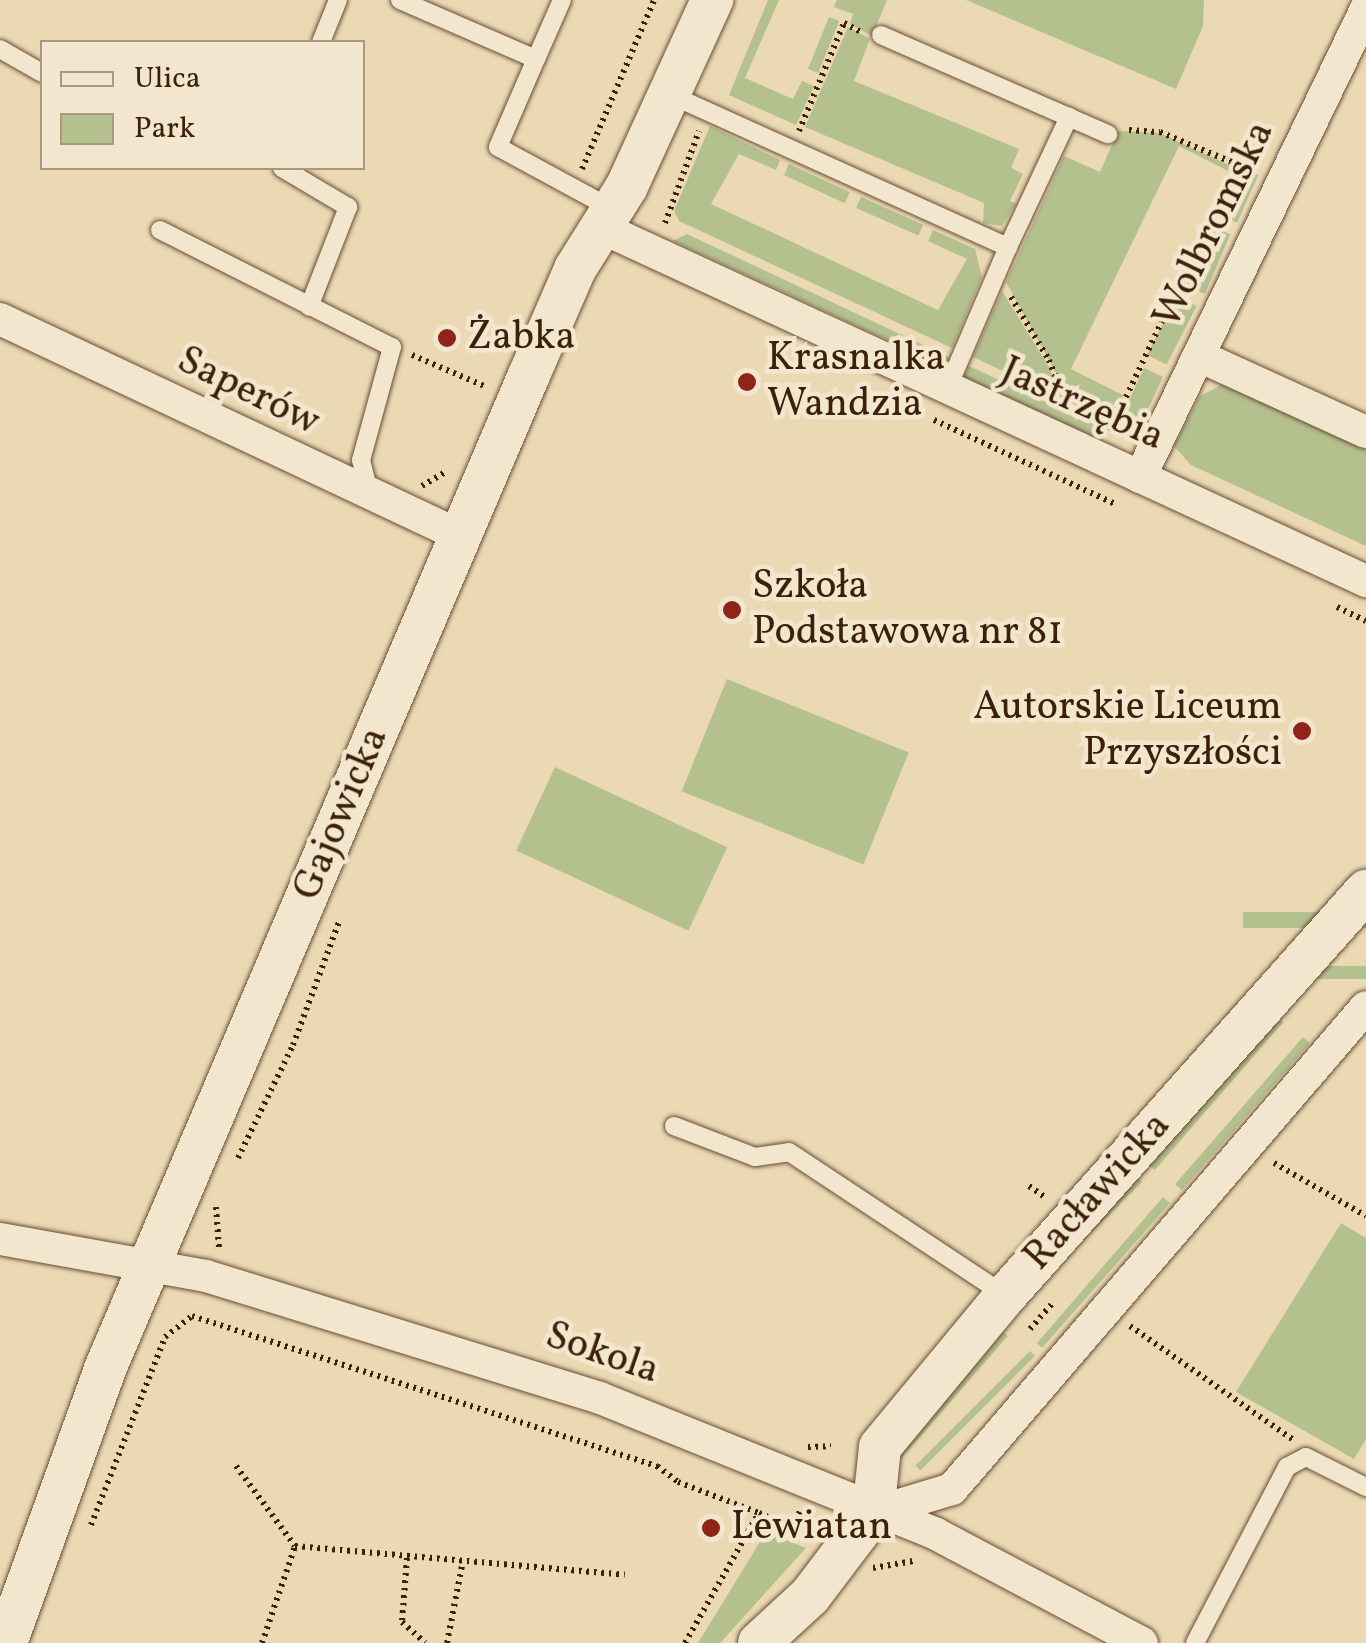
<!DOCTYPE html>
<html>
<head>
<meta charset="utf-8">
<style>
  body { margin:0 }
  #map { position:relative; width:1366px; height:1643px; overflow:hidden; background:#ebd9b4; font-family:Vollkorn,serif }
  div>[style] { position:absolute }
  .green>* { inset:0; background:#b5c08f; transform-origin:0 0 }
  .path>* { height:6px; margin-top:-3px; transform-origin:0; background:repeating-linear-gradient(90deg,#3c2009 0 2.5px,transparent 0 7.5px) }
  .roads { filter:drop-shadow(0 0 2px #684e34) drop-shadow(0 0 2px #684e34) }
  .service>* { height:18px; margin:-9px; padding:0 9px; transform-origin:9px; border-radius:9px; background:#f2e6ce }
  .minor>* { height:32px; margin:-16px; padding:0 16px; transform-origin:16px; border-radius:16px; background:#f2e6ce }
  .tertiary>* { height:42px; margin:-21px; padding:0 21px; transform-origin:21px; border-radius:21px; background:#f2e6ce }
  .dots>* { width:28px; height:28px; translate:-50% -50%; box-sizing:border-box; border:5px solid #f2e6ce; border-radius:50% }
  span { translate:-50% -50%; white-space:nowrap; text-align:center; line-height:1.15; -webkit-text-stroke:9px #f2e6ce; paint-order:stroke }
  .street-label { font-size:40px; color:#3c2009 }
  .poi-label { font-size:40px; color:#3c2009 }
  .left { translate:0 -50%; text-align:left }
  .right { translate:-100% -50%; text-align:right }
  .legend { position:absolute; left:40px; top:40px; width:325px; height:130px; box-sizing:border-box; background:#f2e6ce; border:2px solid #a9977f; margin:0; padding:12px 18px; list-style:none; font-size:30px; color:#3c2009 }
  .legend li { display:flex; align-items:center; gap:20px; height:50px }
  .legend b { width:50px; border:2px solid #a9977f }
</style>
</head>
<body>
<div id="map">
  <div class="green">
    <div style="clip-path:polygon(768px 0,779px 0,745px 78px,793px 99px,802px 81px,814px 86px,796px 125px,729px 95px)"></div>
    <div style="clip-path:polygon(837px 0,887px 0,872px 36px,850px 24px,853px 14px,834px 7px)"></div>
    <div style="clip-path:polygon(966px 0,1204px 0,1203px 26px,1176px 89px)"></div>
    <div style="left:829px;top:17px;width:11px;height:56px;rotate:22deg"></div>
    <div style="clip-path:polygon(848px 27px,870px 39px,854px 81px,1019px 149px,1011px 168px,1023px 174px,1010px 201px,1016px 204px,1002px 226px,983px 223px,984px 203px,805px 127px)"></div>
    <div style="clip-path:polygon(710px 126px,780px 160px,776px 170px,739px 154px,711px 204px,938px 310px,967px 259px,928px 241px,933px 230px,975px 249px,982px 277px,952px 348px,679px 221px,674px 211px)"></div>
    <div style="clip-path:polygon(1118px 131px,1160px 133px,1233px 167px,1230px 172px,1179px 146px,1071px 369px,1123px 395px,1110px 422px,1073px 404px,1006px 282px,1064px 156px,1100px 172px)"></div>
    <div style="left:789px;top:164px;width:67px;height:12px;rotate:25deg"></div>
    <div style="left:1240px;top:167px;width:20px;height:52px;rotate:24deg"></div>
    <div style="left:861px;top:197px;width:68px;height:12px;rotate:24deg"></div>
    <div style="left:1211px;top:226px;width:21px;height:65px;rotate:23deg"></div>
    <div style="clip-path:polygon(687px 234px,951px 358px,948px 368px,673px 241px)"></div>
    <div style="clip-path:polygon(1002px 291px,1049px 367px,1062px 399px,973px 357px)"></div>
    <div style="left:1177px;top:296px;width:22px;height:66px;rotate:27deg"></div>
    <div style="left:969px;top:366px;width:148px;height:12px;rotate:25deg"></div>
    <div style="left:1144px;top:368px;width:21px;height:64px;rotate:25deg"></div>
    <div style="clip-path:polygon(1223px 384px,1366px 450px,1366px 546px,1191px 465px,1174px 446px,1200px 396px)"></div>
    <div style="left:727px;top:679px;width:196px;height:121px;rotate:22deg"></div>
    <div style="left:555px;top:767px;width:190px;height:92px;rotate:25deg"></div>
    <div style="left:1366px;top:912px;width:16px;height:123px;rotate:90deg"></div>
    <div style="left:1366px;top:966px;width:13px;height:81px;rotate:90deg"></div>
    <div style="left:1275px;top:1015px;width:11px;height:196px;rotate:41deg"></div>
    <div style="left:1303px;top:1037px;width:9px;height:195px;rotate:41deg"></div>
    <div style="left:1135px;top:1175px;width:10px;height:186px;rotate:45deg"></div>
    <div style="clip-path:polygon(1163px 1197px,1170px 1203px,1042px 1348px,1037px 1343px)"></div>
    <div style="clip-path:polygon(1341px 1223px,1366px 1238px,1366px 1439px,1354px 1459px,1236px 1392px)"></div>
    <div style="left:1001px;top:1330px;width:9px;height:163px;rotate:41deg"></div>
    <div style="left:1030px;top:1351px;width:7px;height:162px;rotate:45deg"></div>
    <div style="clip-path:polygon(766px 1532px,806px 1548px,720px 1643px,698px 1643px)"></div>
  </div>
  <div class="path">
    <div style="left:1129px;top:130px;width:31px;rotate:4deg"></div>
    <div style="left:1160px;top:132px;width:101px;rotate:22.8deg"></div>
    <div style="left:799px;top:131px;width:117px;rotate:-67.4deg"></div>
    <div style="left:844px;top:23px;width:19px;rotate:28deg"></div>
    <div style="left:582px;top:169px;width:184px;rotate:-66.9deg"></div>
    <div style="left:665px;top:223px;width:98px;rotate:-69.7deg"></div>
    <div style="left:1011px;top:297px;width:74px;rotate:58.9deg"></div>
    <div style="left:1049px;top:360px;width:50px;rotate:69deg"></div>
    <div style="left:412px;top:355px;width:78px;rotate:23.3deg"></div>
    <div style="left:934px;top:420px;width:202px;rotate:24.9deg"></div>
    <div style="left:1110px;top:431px;width:293px;rotate:-64.7deg"></div>
    <div style="left:422px;top:486px;width:27px;rotate:-31deg"></div>
    <div style="left:1337px;top:607px;width:32px;rotate:26deg"></div>
    <div style="left:238px;top:1158px;width:126px;rotate:-64deg"></div>
    <div style="left:293px;top:1045px;width:131px;rotate:-69.5deg"></div>
    <div style="left:1274px;top:1163px;width:106px;rotate:29.9deg"></div>
    <div style="left:1029px;top:1186px;width:21px;rotate:35deg"></div>
    <div style="left:216px;top:1207px;width:41px;rotate:85.8deg"></div>
    <div style="left:1130px;top:1326px;width:201px;rotate:34.9deg"></div>
    <div style="left:1030px;top:1329px;width:33px;rotate:-49deg"></div>
    <div style="left:808px;top:1447px;width:23px;rotate:-2deg"></div>
    <div style="left:236px;top:1466px;width:99px;rotate:53.6deg"></div>
    <div style="left:295px;top:1546px;width:331px;rotate:5deg"></div>
    <div style="left:91px;top:1525px;width:202px;rotate:-68.5deg"></div>
    <div style="left:165px;top:1337px;width:34px;rotate:-38deg"></div>
    <div style="left:192px;top:1316px;width:489px;rotate:17.9deg"></div>
    <div style="left:657px;top:1466px;width:26px;rotate:37deg"></div>
    <div style="left:678px;top:1482px;width:87px;rotate:20.9deg"></div>
    <div style="left:791px;top:1527px;width:24px;rotate:28deg"></div>
    <div style="left:407px;top:1558px;width:64px;rotate:94.5deg"></div>
    <div style="left:402px;top:1622px;width:31px;rotate:42deg"></div>
    <div style="left:873px;top:1568px;width:41px;rotate:-9.9deg"></div>
    <div style="left:262px;top:1643px;width:102px;rotate:-71.2deg"></div>
    <div style="left:447px;top:1643px;width:78px;rotate:-79deg"></div>
    <div style="left:685px;top:1643px;width:150px;rotate:-60.4deg"></div>
    <div style="left:759px;top:1513px;width:35px;rotate:24deg"></div>
    <div style="left:791px;top:1527px;width:20px;rotate:-60deg"></div>
  </div>
  <div class="roads">
    <div class="service">
      <div style="left:400px;top:0;width:148px;rotate:23.5deg"></div>
      <div style="left:536px;top:59px;width:64px;rotate:-66.2deg"></div>
      <div style="left:881px;top:35px;width:248px;rotate:23.6deg"></div>
      <div style="left:321px;top:42px;width:45px;rotate:-68deg"></div>
      <div style="left:0;top:49px;width:48px;rotate:29.7deg"></div>
      <div style="left:536px;top:59px;width:96px;rotate:113.4deg"></div>
      <div style="left:498px;top:147px;width:130px;rotate:28.5deg"></div>
      <div style="left:671px;top:95px;width:370px;rotate:24.3deg"></div>
      <div style="left:1008px;top:247px;width:155px;rotate:113.2deg"></div>
      <div style="left:282px;top:168px;width:77px;rotate:30.6deg"></div>
      <div style="left:348px;top:207px;width:107px;rotate:111.3deg"></div>
      <div style="left:160px;top:230px;width:260px;rotate:26.8deg"></div>
      <div style="left:392px;top:347px;width:117px;rotate:105.3deg"></div>
      <div style="left:361px;top:460px;width:33px;rotate:76deg"></div>
      <div style="left:1008px;top:247px;width:144px;rotate:-64.9deg"></div>
      <div style="left:674px;top:1126px;width:87px;rotate:20.9deg"></div>
      <div style="left:755px;top:1157px;width:34px;rotate:-8deg"></div>
      <div style="left:789px;top:1152px;width:259px;rotate:33.5deg"></div>
      <div style="left:1195px;top:1643px;width:199px;rotate:-62.4deg"></div>
      <div style="left:1287px;top:1467px;width:21px;rotate:-28deg"></div>
      <div style="left:1306px;top:1457px;width:67px;rotate:26.6deg"></div>
    </div>
    <div class="minor">
      <div style="left:602px;top:228px;width:842px;rotate:24.8deg"></div>
      <div style="left:0;top:319px;width:510px;rotate:25.21deg"></div>
      <div style="left:1199px;top:356px;width:183px;rotate:24.5deg"></div>
      <div style="left:1140px;top:477px;width:520px;rotate:-64.22deg"></div>
      <div style="left:0;top:1239px;width:209px;rotate:10.2deg"></div>
      <div style="left:206px;top:1276px;width:412px;rotate:17.2deg"></div>
      <div style="left:600px;top:1398px;width:362px;rotate:22deg"></div>
      <div style="left:936px;top:1534px;width:233px;rotate:27.9deg"></div>
      <div style="left:873px;top:1513px;width:83px;rotate:-16.9deg"></div>
      <div style="left:952px;top:1489px;width:635px;rotate:-49.34deg"></div>
    </div>
    <div class="tertiary">
      <div style="left:6px;top:1643px;width:291px;rotate:-70.1deg"></div>
      <div style="left:105px;top:1369px;width:1081px;rotate:-66.9deg"></div>
      <div style="left:529px;top:375px;width:116px;rotate:-66.5deg"></div>
      <div style="left:575px;top:269px;width:98px;rotate:-57.9deg"></div>
      <div style="left:627px;top:186px;width:205px;rotate:-65.4deg"></div>
      <div style="left:759px;top:1643px;width:69px;rotate:-42.7deg"></div>
      <div style="left:810px;top:1596px;width:104px;rotate:-52.8deg"></div>
      <div style="left:873px;top:1513px;width:66px;rotate:-83.9deg"></div>
      <div style="left:880px;top:1447px;width:196px;rotate:-50.4deg"></div>
      <div style="left:1005px;top:1296px;width:543px;rotate:-48.29deg"></div>
    </div>
  </div>
  <div class="dots">
    <div style="left:447px;top:338px;background:#8f2418"></div>
    <div style="left:747px;top:382px;background:#8f2418"></div>
    <div style="left:732px;top:610px;background:#8f2418"></div>
    <div style="left:1302px;top:731px;background:#8f2418"></div>
    <div style="left:711px;top:1528px;background:#8f2418"></div>
  </div>
  <div class="street-label">
    <span style="left:1215px;top:225px;rotate:-64deg">Wolbromska</span>
    <span style="left:248px;top:392px;rotate:26deg">Saperów</span>
    <span style="left:1082px;top:405px;rotate:24deg">Jastrzębia</span>
    <span style="left:342px;top:814px;rotate:-67deg">Gajowicka</span>
    <span style="left:1098px;top:1192px;rotate:-48deg">Racławicka</span>
    <span style="left:602px;top:1354px;rotate:19deg">Sokola</span>
  </div>
  <div class="poi-label">
    <span class="left" style="left:467px;top:338px">Żabka</span>
    <span class="left" style="left:767px;top:382px">Krasnalka<br>Wandzia</span>
    <span class="left" style="left:752px;top:610px">Szkoła<br>Podstawowa nr 81</span>
    <span class="right" style="left:1282px;top:731px">Autorskie Liceum<br>Przyszłości</span>
    <span class="left" style="left:731px;top:1528px">Lewiatan</span>
  </div>
  <ul class="legend">
  <li><b style="height:12px;background:#f2e6ce"></b>Ulica</li>
  <li><b style="height:28px;background:#b5c08f"></b>Park</li>
  </ul>
</div>
</body>
</html>
